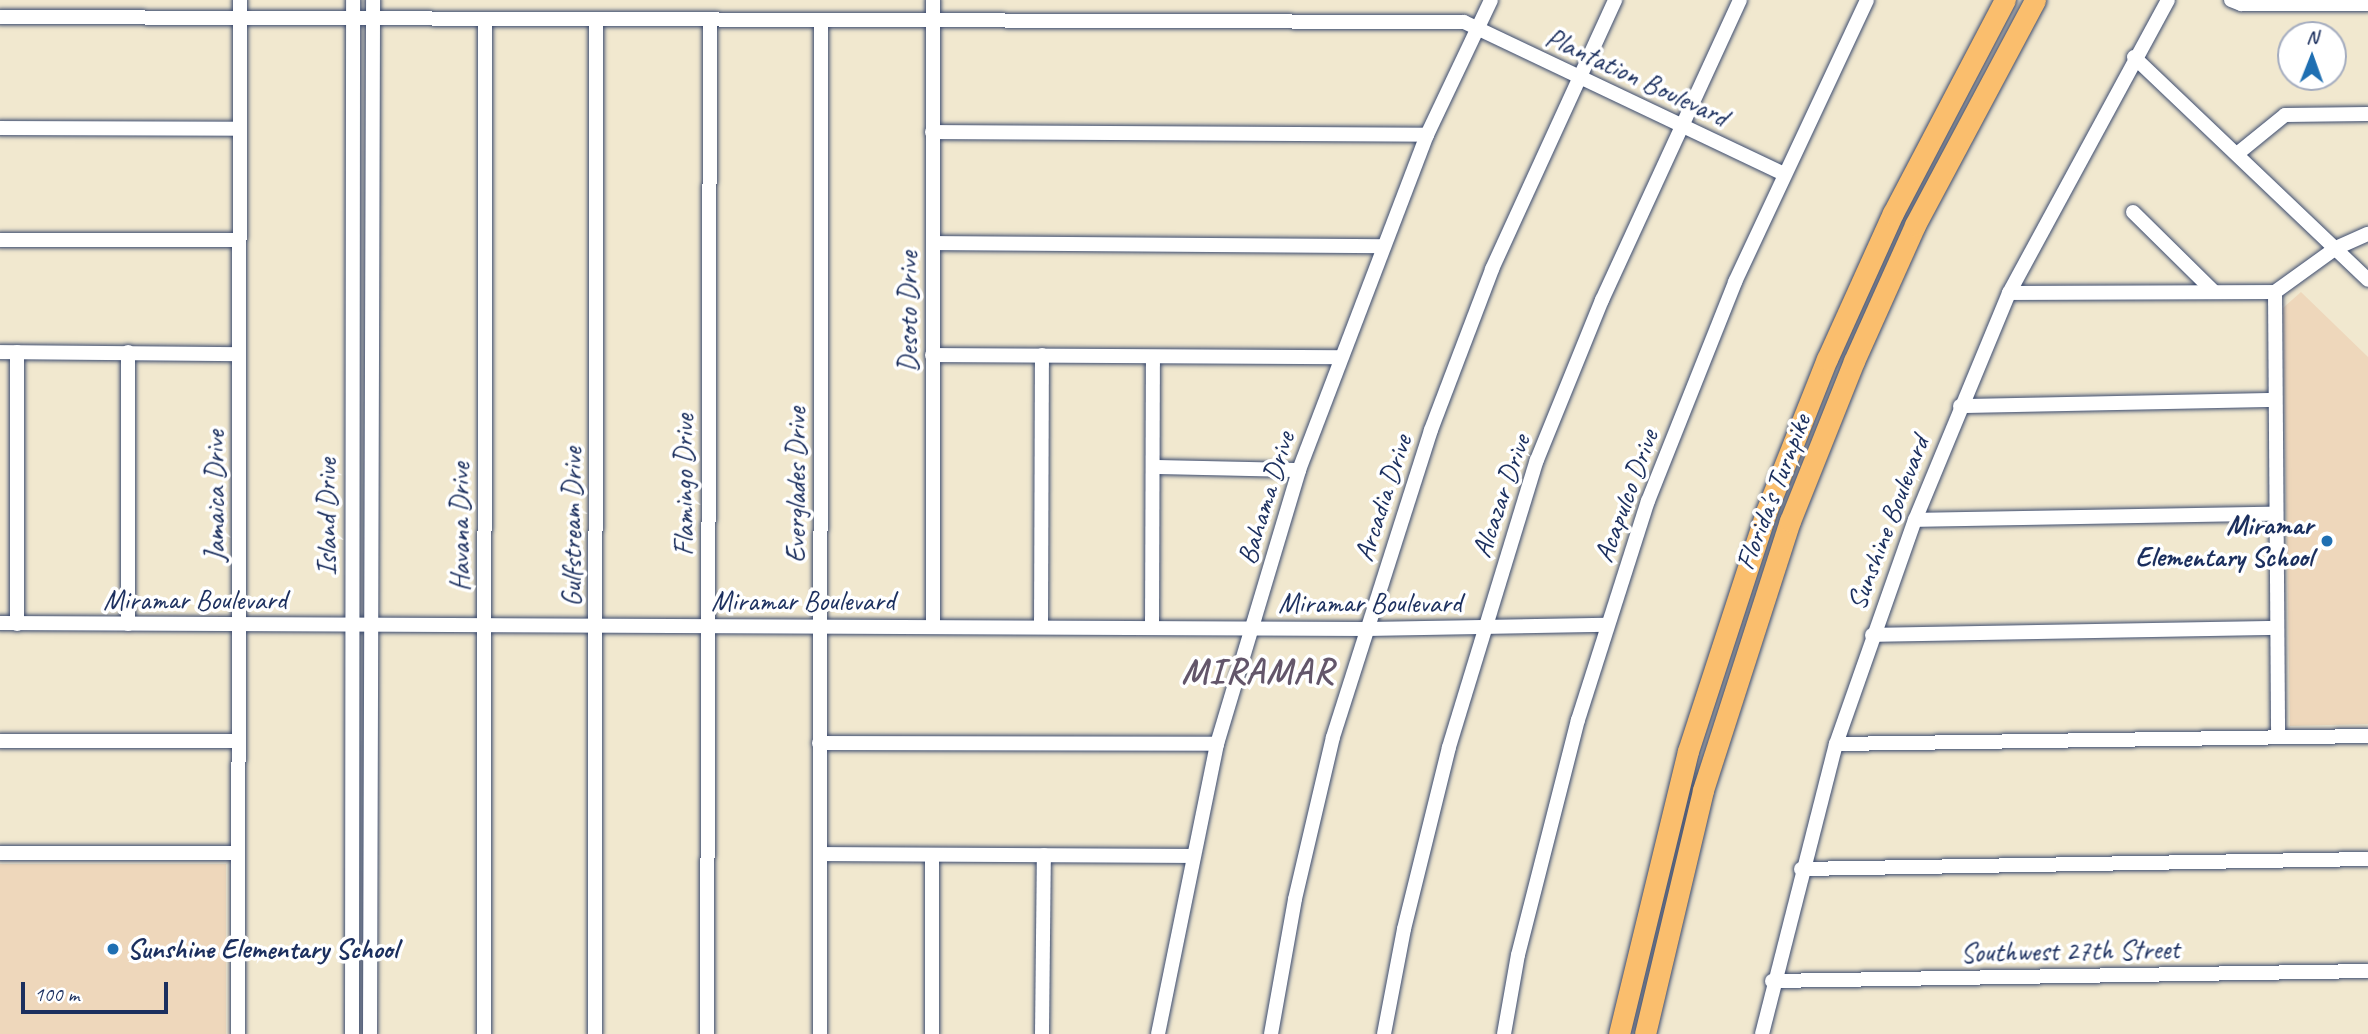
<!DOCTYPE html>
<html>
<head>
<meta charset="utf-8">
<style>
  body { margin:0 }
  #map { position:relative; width:2368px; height:1034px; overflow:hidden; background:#f1e8cf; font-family:Caveat,sans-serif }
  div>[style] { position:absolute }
  .built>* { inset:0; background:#eed7bb; transform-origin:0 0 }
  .roads { filter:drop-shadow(0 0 2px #3b4b6f) drop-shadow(0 0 2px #3b4b6f) }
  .minor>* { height:14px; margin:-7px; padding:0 7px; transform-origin:7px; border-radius:7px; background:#fff }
  .highway>* { height:21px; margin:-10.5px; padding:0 10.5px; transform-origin:10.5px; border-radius:10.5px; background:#fabe6d }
  .dots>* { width:19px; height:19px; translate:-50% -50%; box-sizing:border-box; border:4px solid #fff; border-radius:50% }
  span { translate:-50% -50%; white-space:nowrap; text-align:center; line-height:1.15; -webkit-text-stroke:7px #fff; paint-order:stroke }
  .street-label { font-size:28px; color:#1b2f5e }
  .poi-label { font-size:28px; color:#1b2f5e; font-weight:700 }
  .right { translate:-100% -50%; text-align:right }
  .left { translate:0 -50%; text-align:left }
  .district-label { font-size:35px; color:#63566a; font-weight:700; letter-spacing:2px }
  .north { position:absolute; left:2277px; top:21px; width:70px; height:70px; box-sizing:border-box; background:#fff; border:2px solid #a4acbf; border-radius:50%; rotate:1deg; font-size:19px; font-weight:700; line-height:28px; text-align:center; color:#1b2f5e }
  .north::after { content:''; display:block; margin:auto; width:24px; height:32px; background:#1f6fb2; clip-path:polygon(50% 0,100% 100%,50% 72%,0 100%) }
  .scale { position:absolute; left:21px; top:982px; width:147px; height:32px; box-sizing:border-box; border:4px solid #1b2f5e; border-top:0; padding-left:9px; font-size:21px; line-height:24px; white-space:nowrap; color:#1b2f5e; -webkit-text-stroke:5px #fff; paint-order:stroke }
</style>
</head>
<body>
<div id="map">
  <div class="built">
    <div style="clip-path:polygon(2301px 292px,2368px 357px,2368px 724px,2290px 726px,2283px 308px)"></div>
    <div style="left:0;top:864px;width:226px;height:170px"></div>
  </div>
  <div class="roads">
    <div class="minor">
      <div style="left:2231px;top:0;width:11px;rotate:22deg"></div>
      <div style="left:2241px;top:4px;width:127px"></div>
      <div style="left:0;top:17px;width:1464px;rotate:0.2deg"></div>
      <div style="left:1464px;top:22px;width:354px;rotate:25.4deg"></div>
      <div style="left:2134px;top:57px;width:323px;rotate:43.6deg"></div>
      <div style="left:0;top:128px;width:240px;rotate:0.2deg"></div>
      <div style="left:932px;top:132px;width:495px;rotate:0.3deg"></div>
      <div style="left:2237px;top:154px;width:62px;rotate:-39.1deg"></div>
      <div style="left:2285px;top:115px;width:83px;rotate:-0.7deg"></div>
      <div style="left:2133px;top:212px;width:114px;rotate:44.6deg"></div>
      <div style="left:0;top:240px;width:239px"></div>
      <div style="left:933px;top:243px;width:449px;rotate:0.4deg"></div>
      <div style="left:2275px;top:292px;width:445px;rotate:89.6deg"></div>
      <div style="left:2009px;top:293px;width:266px;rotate:-0.2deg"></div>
      <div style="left:2275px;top:292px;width:75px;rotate:-35.8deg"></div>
      <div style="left:2336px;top:248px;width:35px;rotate:-24deg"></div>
      <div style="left:0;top:352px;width:239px;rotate:0.5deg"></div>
      <div style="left:932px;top:355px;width:407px;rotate:0.3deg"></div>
      <div style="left:1960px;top:406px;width:314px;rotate:-1.1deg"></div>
      <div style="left:1153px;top:467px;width:146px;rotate:1.2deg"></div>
      <div style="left:1915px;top:520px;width:360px;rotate:-1deg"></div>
      <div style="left:0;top:623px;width:1367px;rotate:0.25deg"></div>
      <div style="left:1367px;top:629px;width:240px;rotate:-1deg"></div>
      <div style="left:17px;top:624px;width:272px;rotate:-90deg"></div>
      <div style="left:128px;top:624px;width:272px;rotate:-90deg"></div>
      <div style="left:933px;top:625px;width:625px;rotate:-90deg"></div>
      <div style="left:1041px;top:627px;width:272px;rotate:-89.8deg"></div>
      <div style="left:1152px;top:627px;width:270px;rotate:-89.8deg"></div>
      <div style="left:1872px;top:635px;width:403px;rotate:-1deg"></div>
      <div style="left:0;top:741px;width:238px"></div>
      <div style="left:819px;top:743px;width:398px;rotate:0.1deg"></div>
      <div style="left:1836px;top:744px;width:532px;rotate:-0.86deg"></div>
      <div style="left:0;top:853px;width:237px"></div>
      <div style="left:820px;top:854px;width:372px;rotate:0.3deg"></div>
      <div style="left:1801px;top:869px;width:567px;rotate:-1.01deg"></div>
      <div style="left:1772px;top:981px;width:596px;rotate:-0.96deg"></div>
      <div style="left:238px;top:1034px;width:1034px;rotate:-89.89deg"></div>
      <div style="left:352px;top:1034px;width:1034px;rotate:-89.94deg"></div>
      <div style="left:370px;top:1034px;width:1034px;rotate:-89.83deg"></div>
      <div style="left:484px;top:1034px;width:1015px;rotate:-89.94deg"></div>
      <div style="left:595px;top:1034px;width:1014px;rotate:-89.94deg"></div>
      <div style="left:707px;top:1034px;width:1014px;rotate:-89.83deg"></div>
      <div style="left:820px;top:1034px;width:1014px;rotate:-89.94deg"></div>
      <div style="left:932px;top:1034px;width:179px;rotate:-90deg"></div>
      <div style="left:1042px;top:1034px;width:179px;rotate:-89.4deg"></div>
      <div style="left:1158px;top:1034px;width:296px;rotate:-78.5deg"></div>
      <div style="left:1217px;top:744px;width:286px;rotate:-73.3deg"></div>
      <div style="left:1299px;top:470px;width:359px;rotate:-69.1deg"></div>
      <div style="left:1427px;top:135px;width:149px;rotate:-64.6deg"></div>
      <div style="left:1271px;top:1034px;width:137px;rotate:-79.9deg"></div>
      <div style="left:1295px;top:899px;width:166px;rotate:-76.8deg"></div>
      <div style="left:1333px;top:737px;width:322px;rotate:-72.3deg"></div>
      <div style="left:1431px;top:430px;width:172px;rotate:-69.2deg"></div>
      <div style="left:1492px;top:269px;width:296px;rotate:-65.4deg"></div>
      <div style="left:1384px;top:1034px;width:107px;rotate:-79.2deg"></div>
      <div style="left:1404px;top:929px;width:187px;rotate:-76.1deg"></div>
      <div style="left:1449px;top:747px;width:300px;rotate:-73deg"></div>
      <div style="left:1537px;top:460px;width:173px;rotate:-67.9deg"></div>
      <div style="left:1602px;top:300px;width:330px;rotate:-65.3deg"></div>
      <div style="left:1504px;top:1034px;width:80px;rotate:-80deg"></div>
      <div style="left:1518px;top:955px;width:243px;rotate:-75.7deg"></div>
      <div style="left:1578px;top:720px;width:230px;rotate:-72.3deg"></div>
      <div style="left:1648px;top:501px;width:236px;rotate:-68.3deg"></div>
      <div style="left:1735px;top:282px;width:311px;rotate:-64.9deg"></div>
      <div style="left:1762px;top:1034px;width:299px;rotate:-75.7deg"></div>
      <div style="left:1836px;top:744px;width:238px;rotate:-70.6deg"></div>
      <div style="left:1915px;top:520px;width:246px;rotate:-67.5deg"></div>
      <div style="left:2009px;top:293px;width:333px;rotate:-61.5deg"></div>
    </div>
    <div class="highway">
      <div style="left:1619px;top:1034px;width:291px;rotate:-76.3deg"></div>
      <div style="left:1688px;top:751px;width:251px;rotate:-71.9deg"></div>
      <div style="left:1766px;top:512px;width:165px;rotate:-68.3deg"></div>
      <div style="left:1827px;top:359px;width:160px;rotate:-65.7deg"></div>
      <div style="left:1893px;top:213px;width:241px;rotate:-62.3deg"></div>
      <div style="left:1645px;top:1034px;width:251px;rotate:-76.6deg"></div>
      <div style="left:1703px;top:790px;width:283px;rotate:-72.1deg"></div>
      <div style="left:1790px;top:521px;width:172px;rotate:-68.2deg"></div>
      <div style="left:1854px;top:361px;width:149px;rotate:-65.8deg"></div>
      <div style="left:1915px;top:225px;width:255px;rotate:-61.9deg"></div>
    </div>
  </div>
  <div class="dots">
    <div style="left:2327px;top:541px;background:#1f6fb2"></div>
    <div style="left:113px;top:949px;background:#1f6fb2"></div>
  </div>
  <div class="street-label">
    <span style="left:1637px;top:77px;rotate:25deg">Plantation Boulevard</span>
    <span style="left:908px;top:312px;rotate:-90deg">Desoto Drive</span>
    <span style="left:684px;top:485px;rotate:-90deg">Flamingo Drive</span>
    <span style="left:796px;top:485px;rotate:-90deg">Everglades Drive</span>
    <span style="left:1773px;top:492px;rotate:-69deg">Florida's Turnpike</span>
    <span style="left:215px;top:496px;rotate:-90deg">Jamaica Drive</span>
    <span style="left:1501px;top:496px;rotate:-71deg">Alcazar Drive</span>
    <span style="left:1626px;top:496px;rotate:-70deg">Acapulco Drive</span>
    <span style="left:1266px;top:498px;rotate:-73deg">Bahama Drive</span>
    <span style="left:1383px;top:498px;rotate:-72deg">Arcadia Drive</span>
    <span style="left:327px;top:517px;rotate:-90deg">Island Drive</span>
    <span style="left:1888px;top:523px;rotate:-69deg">Sunshine Boulevard</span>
    <span style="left:460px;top:527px;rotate:-90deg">Havana Drive</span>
    <span style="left:572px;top:527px;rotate:-90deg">Gulfstream Drive</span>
    <span style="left:195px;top:600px">Miramar Boulevard</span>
    <span style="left:803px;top:601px">Miramar Boulevard</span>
    <span style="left:1370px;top:603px">Miramar Boulevard</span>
    <span style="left:2070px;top:951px;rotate:-1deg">Southwest 27th Street</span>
  </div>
  <div class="poi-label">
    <span class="right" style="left:2313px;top:541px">Miramar<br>Elementary School</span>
    <span class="left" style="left:127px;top:949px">Sunshine Elementary School</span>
  </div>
  <div class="district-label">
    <span style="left:1258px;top:672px">MIRAMAR</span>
  </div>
  <div class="north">N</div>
  <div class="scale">100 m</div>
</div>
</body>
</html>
